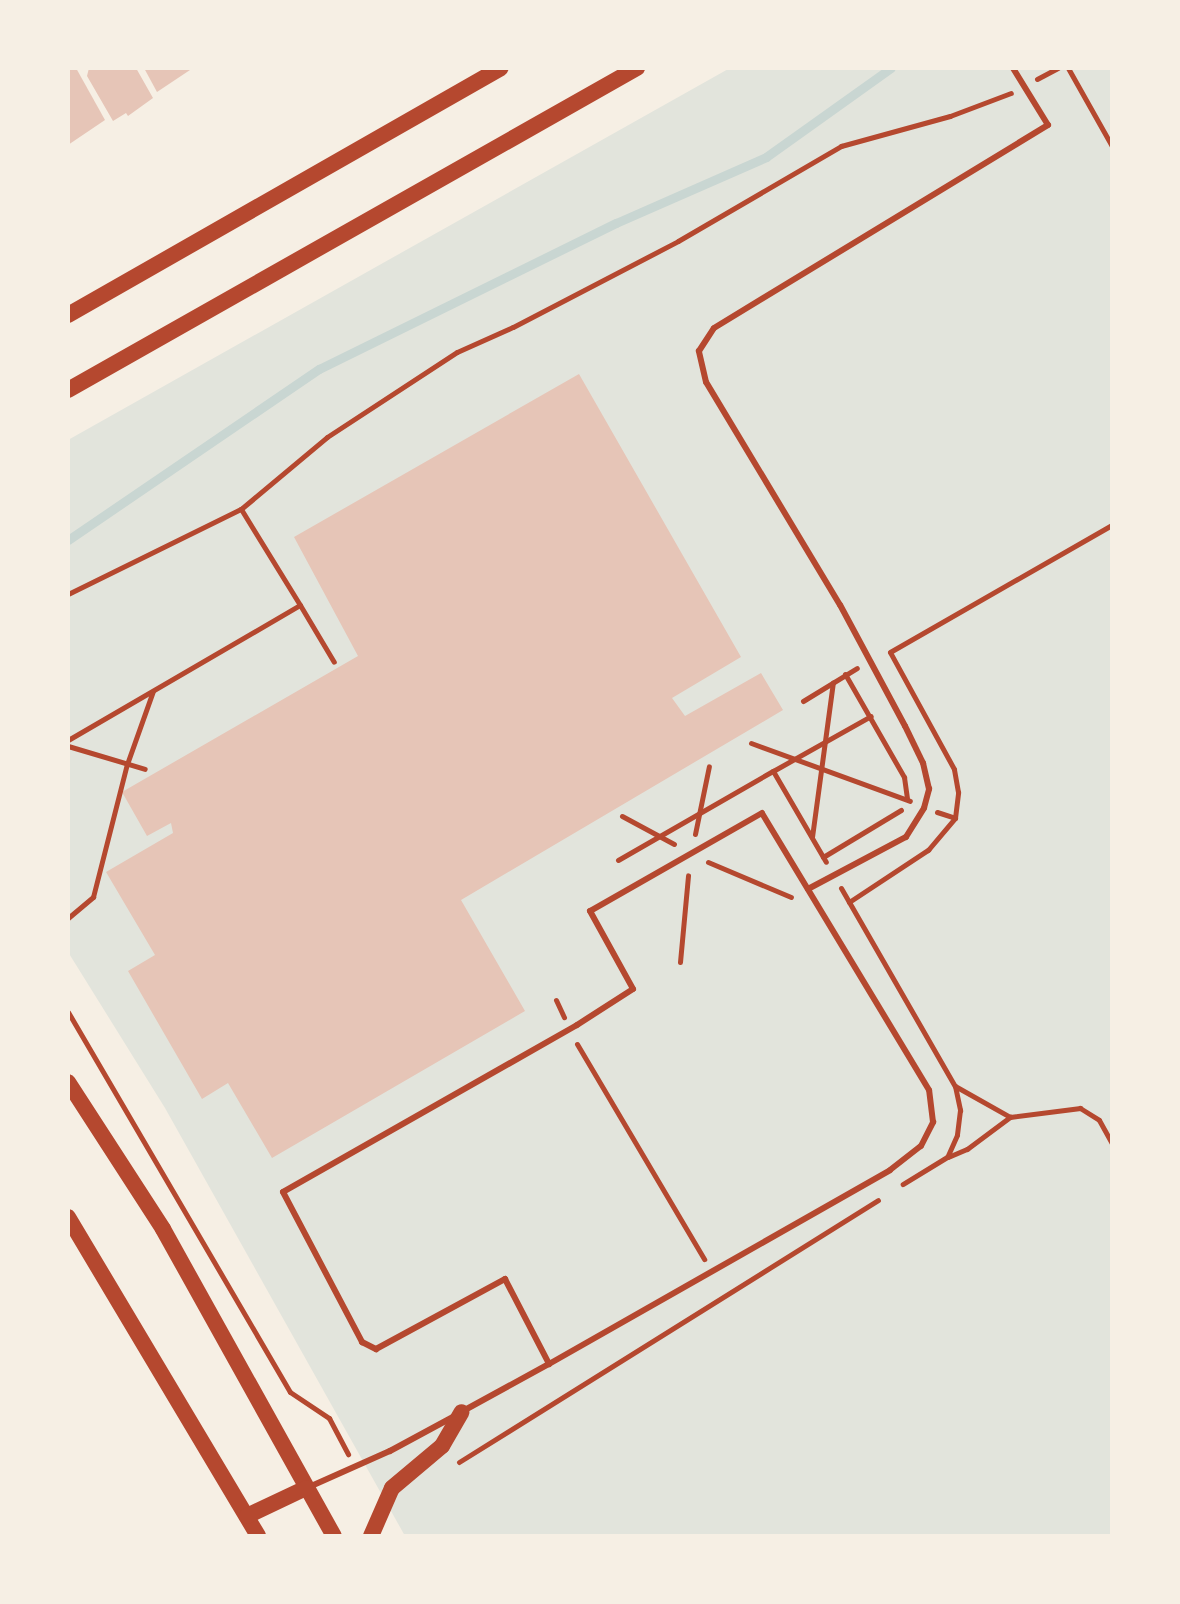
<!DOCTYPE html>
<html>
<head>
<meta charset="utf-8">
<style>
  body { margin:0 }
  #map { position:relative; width:1180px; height:1604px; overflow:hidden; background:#f6efe4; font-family:Signika,sans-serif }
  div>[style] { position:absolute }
  .green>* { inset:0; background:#e2e4dc }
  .stream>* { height:9px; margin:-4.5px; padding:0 4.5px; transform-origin:4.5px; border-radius:4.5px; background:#c9d6d2 }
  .building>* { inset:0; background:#e6c5b7 }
  .path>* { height:5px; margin:-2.5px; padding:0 2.5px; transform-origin:2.5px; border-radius:2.5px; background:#b5482f }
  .service>* { height:6px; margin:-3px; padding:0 3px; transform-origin:3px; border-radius:3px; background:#b5482f }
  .secondary>* { height:16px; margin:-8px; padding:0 8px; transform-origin:8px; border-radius:8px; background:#b5482f }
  span { translate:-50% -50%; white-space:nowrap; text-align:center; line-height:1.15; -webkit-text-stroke:8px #f6efe4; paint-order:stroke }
  .frame { position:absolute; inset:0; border:70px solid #f6efe4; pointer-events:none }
</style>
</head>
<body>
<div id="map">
  <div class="green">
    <div style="clip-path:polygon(730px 68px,1112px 68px,1112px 1536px,405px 1536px,165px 1108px,68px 952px,68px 440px)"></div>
  </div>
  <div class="stream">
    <div style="left:68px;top:540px;width:304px;rotate:-34.3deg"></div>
    <div style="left:319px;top:369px;width:331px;rotate:-26.2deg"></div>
    <div style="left:616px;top:223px;width:164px;rotate:-23.7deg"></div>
    <div style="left:766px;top:157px;width:153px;rotate:-35.5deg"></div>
  </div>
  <div class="building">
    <div style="clip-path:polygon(68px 68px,76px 68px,105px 120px,68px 145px)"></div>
    <div style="clip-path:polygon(89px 68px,136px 68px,153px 98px,128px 116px,126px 113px,113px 121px,87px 76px)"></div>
    <div style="clip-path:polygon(144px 68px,193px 68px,157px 92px)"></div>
    <div style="clip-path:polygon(579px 374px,741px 657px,672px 698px,685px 716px,761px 673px,783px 710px,461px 900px,525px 1011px,272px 1158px,228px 1083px,202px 1099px,128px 971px,155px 955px,106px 872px,173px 833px,171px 823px,147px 836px,122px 792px,358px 656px,294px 537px)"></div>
  </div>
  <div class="path">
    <div style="left:1068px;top:68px;width:90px;rotate:60.6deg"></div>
    <div style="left:1037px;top:79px;width:24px;rotate:-28deg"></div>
    <div style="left:68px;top:594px;width:193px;rotate:-26.2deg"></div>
    <div style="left:241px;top:509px;width:112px;rotate:-39.9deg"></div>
    <div style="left:327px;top:437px;width:155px;rotate:-33.2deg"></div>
    <div style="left:457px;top:352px;width:61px;rotate:-24.1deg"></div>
    <div style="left:513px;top:327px;width:186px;rotate:-27.5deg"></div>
    <div style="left:678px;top:241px;width:189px;rotate:-30.2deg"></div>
    <div style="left:841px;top:146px;width:113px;rotate:-15.4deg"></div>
    <div style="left:950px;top:116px;width:65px;rotate:-20.7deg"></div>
    <div style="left:300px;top:605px;width:66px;rotate:59.2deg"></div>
    <div style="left:845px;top:674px;width:119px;rotate:60.2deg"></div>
    <div style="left:904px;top:777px;width:21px;rotate:82deg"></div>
    <div style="left:803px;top:701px;width:63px;rotate:-31.4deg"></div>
    <div style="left:68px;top:740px;width:268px;rotate:-30.2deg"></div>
    <div style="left:300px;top:605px;width:113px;rotate:-121.6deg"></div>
    <div style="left:751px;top:743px;width:169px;rotate:20deg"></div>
    <div style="left:68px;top:746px;width:80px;rotate:16.6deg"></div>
    <div style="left:773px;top:771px;width:112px;rotate:-29.3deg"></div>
    <div style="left:937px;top:812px;width:19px;rotate:18deg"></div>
    <div style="left:622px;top:816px;width:59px;rotate:28.3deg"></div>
    <div style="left:695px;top:834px;width:69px;rotate:-78.4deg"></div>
    <div style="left:812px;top:837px;width:156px;rotate:-82.3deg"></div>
    <div style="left:823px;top:857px;width:91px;rotate:-31.1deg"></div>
    <div style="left:618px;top:860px;width:179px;rotate:-29.9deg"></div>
    <div style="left:773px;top:771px;width:105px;rotate:59.8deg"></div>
    <div style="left:708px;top:862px;width:90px;rotate:22.9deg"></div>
    <div style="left:841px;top:888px;width:228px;rotate:60.1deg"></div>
    <div style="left:955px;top:1086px;width:25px;rotate:78deg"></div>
    <div style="left:960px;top:1110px;width:25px;rotate:97deg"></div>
    <div style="left:957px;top:1135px;width:24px;rotate:114deg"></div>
    <div style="left:947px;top:1157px;width:52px;rotate:148.5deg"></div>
    <div style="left:849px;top:902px;width:95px;rotate:-33.4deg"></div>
    <div style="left:928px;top:850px;width:42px;rotate:-49.8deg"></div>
    <div style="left:955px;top:818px;width:26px;rotate:-83deg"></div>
    <div style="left:958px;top:792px;width:23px;rotate:-100deg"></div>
    <div style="left:954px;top:769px;width:133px;rotate:-118.7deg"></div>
    <div style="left:890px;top:652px;width:256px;rotate:-29.8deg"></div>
    <div style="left:68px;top:918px;width:33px;rotate:-40deg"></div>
    <div style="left:93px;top:897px;width:137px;rotate:-75.7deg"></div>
    <div style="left:127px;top:764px;width:77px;rotate:-70.4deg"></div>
    <div style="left:680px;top:962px;width:87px;rotate:-84.7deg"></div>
    <div style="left:556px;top:1000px;width:19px;rotate:65deg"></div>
    <div style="left:68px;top:1012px;width:440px;rotate:59.7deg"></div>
    <div style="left:290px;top:1392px;width:47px;rotate:33.7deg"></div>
    <div style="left:329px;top:1418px;width:41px;rotate:62.2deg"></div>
    <div style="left:577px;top:1044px;width:250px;rotate:59.4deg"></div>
    <div style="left:955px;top:1086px;width:63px;rotate:29.4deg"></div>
    <div style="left:1010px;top:1117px;width:71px;rotate:-7.3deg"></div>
    <div style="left:1080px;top:1108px;width:22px;rotate:32deg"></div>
    <div style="left:1099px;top:1120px;width:26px;rotate:61deg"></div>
    <div style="left:948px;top:1157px;width:21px;rotate:-23deg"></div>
    <div style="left:967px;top:1149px;width:54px;rotate:-36.7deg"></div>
    <div style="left:459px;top:1462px;width:494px;rotate:-32deg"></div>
  </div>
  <div class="service">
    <div style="left:808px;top:889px;width:111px;rotate:-28deg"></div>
    <div style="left:906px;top:837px;width:34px;rotate:-58deg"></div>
    <div style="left:924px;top:808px;width:20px;rotate:-75deg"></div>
    <div style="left:929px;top:789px;width:27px;rotate:-103deg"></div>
    <div style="left:923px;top:763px;width:41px;rotate:-115.9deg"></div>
    <div style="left:905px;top:726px;width:137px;rotate:-118.2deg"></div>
    <div style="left:840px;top:605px;width:260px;rotate:-121deg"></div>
    <div style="left:706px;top:382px;width:32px;rotate:-103deg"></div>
    <div style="left:699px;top:351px;width:27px;rotate:-57deg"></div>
    <div style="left:714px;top:328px;width:391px;rotate:-31.3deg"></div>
    <div style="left:1048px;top:125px;width:67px;rotate:-121.6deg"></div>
    <div style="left:463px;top:1411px;width:98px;rotate:-28.7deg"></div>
    <div style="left:549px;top:1364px;width:392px;rotate:-29.6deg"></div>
    <div style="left:890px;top:1170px;width:39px;rotate:-38deg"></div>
    <div style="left:921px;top:1146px;width:27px;rotate:-63deg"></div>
    <div style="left:933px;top:1122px;width:32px;rotate:-97deg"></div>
    <div style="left:929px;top:1090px;width:323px;rotate:-121.1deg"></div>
    <div style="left:762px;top:813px;width:198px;rotate:150.3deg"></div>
    <div style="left:590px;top:911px;width:89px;rotate:61.1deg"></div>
    <div style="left:633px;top:989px;width:67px;rotate:147.3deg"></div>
    <div style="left:577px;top:1025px;width:338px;rotate:150.4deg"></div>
    <div style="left:283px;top:1192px;width:170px;rotate:62.2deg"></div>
    <div style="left:362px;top:1342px;width:16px;rotate:27deg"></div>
    <div style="left:376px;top:1349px;width:147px;rotate:-28.5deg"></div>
    <div style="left:505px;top:1279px;width:96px;rotate:62.6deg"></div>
    <div style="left:309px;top:1487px;width:89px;rotate:-24deg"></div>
    <div style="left:390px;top:1451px;width:72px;rotate:-28.4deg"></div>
  </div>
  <div class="secondary">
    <div style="left:68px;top:315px;width:498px;rotate:-29.7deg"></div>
    <div style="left:68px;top:390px;width:654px;rotate:-29.51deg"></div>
    <div style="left:68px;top:1082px;width:175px;rotate:57.1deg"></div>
    <div style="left:163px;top:1229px;width:351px;rotate:60.9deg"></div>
    <div style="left:68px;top:1217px;width:371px;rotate:59.2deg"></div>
    <div style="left:247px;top:1516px;width:65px;rotate:-25.4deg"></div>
    <div style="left:371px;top:1536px;width:52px;rotate:-66.4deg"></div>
    <div style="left:392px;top:1488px;width:65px;rotate:-40deg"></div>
    <div style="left:442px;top:1446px;width:39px;rotate:-60deg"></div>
  </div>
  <div class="frame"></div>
</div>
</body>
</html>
